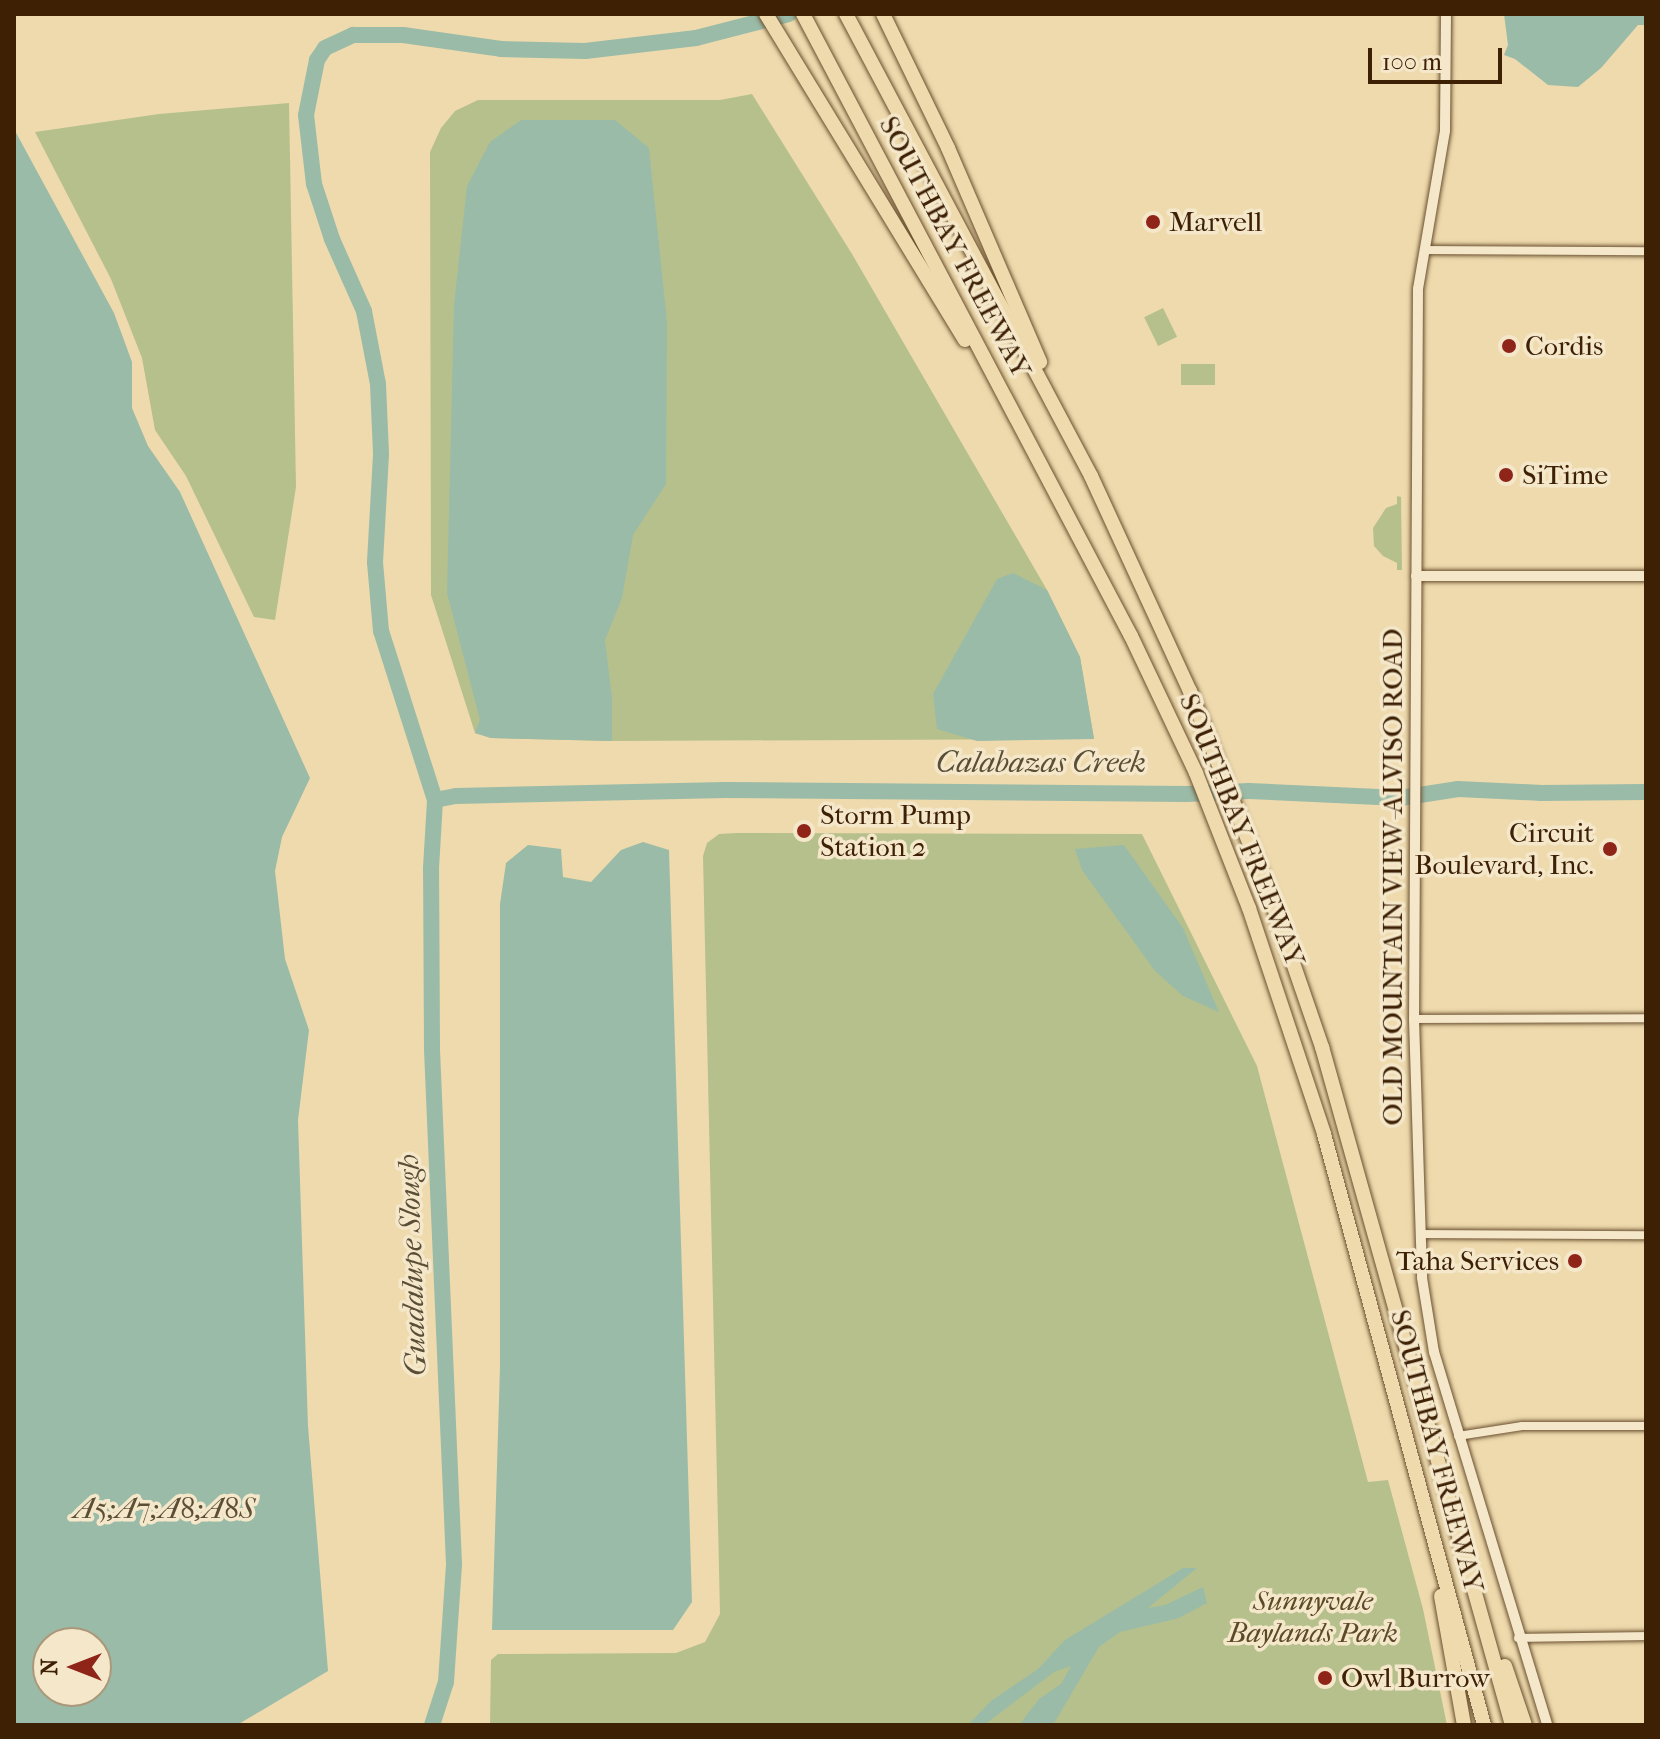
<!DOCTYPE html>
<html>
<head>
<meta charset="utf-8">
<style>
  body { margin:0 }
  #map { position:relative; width:1660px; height:1739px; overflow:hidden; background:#eedaad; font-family:"IM FELL French Canon",serif }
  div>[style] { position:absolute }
  .green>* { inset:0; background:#b6c08c; transform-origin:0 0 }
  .water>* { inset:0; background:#9abba7 }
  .river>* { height:16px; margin:-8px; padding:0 8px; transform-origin:8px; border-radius:8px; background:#9abba7 }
  .roads { filter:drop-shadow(0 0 2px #6a4f2f) drop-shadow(0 0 2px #6a4f2f) }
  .minor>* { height:8px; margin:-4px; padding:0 4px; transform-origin:4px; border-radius:4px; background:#f4e7ca }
  .tertiary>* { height:10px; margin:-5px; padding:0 5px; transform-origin:5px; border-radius:5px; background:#f4e7ca }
  .motorway>* { height:14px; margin:-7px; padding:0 7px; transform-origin:7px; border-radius:7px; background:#eedaad }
  .dots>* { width:22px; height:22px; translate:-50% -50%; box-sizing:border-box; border:4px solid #f4e7ca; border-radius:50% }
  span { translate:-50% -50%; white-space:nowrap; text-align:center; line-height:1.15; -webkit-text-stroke:7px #f4e7ca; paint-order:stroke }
  .poi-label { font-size:28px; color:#3e2105 }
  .left { translate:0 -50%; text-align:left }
  .right { translate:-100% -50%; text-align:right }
  .street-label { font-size:28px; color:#3e2105 }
  .park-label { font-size:28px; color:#5c4927; font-style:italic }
  .water-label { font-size:30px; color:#5a4f36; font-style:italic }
  .frame { position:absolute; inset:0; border:16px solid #3e2105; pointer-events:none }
  .north { position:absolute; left:32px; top:1627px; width:80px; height:80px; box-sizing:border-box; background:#f4e7ca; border:2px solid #ab987b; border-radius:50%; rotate:270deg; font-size:22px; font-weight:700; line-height:32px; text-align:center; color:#3e2105 }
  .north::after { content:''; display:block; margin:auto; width:28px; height:36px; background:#8f2418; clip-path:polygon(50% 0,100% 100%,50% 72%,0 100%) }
  .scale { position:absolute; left:1368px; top:48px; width:134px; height:36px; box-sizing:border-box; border:4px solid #3e2105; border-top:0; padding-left:10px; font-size:24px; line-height:28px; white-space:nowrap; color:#3e2105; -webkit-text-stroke:6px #f4e7ca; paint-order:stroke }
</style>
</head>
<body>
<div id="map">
  <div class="green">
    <div style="clip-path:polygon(752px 94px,852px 254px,1047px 590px,1080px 657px,1094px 739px,612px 741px,491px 738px,475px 733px,431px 595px,430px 152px,441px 128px,455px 111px,478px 100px,720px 100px)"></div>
    <div style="clip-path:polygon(289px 103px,296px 487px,275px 620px,254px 617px,186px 476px,155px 430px,142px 358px,111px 279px,35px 132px,159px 114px)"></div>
    <div style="left:1163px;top:308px;width:32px;height:21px;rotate:64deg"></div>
    <div style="left:1181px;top:364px;width:34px;height:21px"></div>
    <div style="clip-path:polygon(1397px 496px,1401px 497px,1402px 570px,1397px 570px,1397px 563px,1383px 556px,1374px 546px,1373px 528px,1386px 508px,1397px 504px)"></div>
    <div style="clip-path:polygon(737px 833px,1142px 834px,1257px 1066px,1368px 1482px,1388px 1480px,1423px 1609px,1447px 1725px,490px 1725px,491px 1660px,498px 1654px,676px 1653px,705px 1642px,720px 1614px,703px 856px,707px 843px,719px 834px)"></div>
  </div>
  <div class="water">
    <div style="clip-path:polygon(1504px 14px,1646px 14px,1646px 25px,1638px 25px,1601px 68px,1578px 87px,1548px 85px,1515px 59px,1504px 55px,1508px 45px)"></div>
    <div style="clip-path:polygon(521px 120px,615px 120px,649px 148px,667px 322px,666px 484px,633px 535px,622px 598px,605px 640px,612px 698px,612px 741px,491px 738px,475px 733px,480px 720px,447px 593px,454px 305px,467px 186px,490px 142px)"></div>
    <div style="clip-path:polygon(evenodd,14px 129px,114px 313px,132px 362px,132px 408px,148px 446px,180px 492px,310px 778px,282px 837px,275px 871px,285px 959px,309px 1030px,298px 1120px,308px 1426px,328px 1671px,237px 1725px,14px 1725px,14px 129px,96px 1643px,96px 1691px,48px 1691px,48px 1643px,96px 1643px)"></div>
    <div style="clip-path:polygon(1013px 573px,1047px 590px,1080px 657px,1094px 739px,977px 741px,937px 729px,933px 694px,997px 579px)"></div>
    <div style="clip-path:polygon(643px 842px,669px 850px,692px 1602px,673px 1630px,492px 1630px,500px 1367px,500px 904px,506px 863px,528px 845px,561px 849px,563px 877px,591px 882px,621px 850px)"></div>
    <div style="clip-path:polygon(1124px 845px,1183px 928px,1219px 1012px,1183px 996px,1155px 971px,1082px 870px,1075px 849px)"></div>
    <div style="clip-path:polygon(1183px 1568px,1197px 1568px,1148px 1608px,1165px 1605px,1203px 1587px,1207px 1603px,1179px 1618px,1120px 1632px,1099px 1647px,1053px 1725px,1019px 1725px,1039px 1699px,1061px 1684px,1071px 1666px,1054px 1672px,984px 1725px,968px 1725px,991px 1701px,1038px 1669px,1065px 1640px)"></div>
  </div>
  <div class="river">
    <div style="left:435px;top:800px;width:21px;rotate:-11deg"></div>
    <div style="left:456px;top:796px;width:269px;rotate:-1.3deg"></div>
    <div style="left:725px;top:790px;width:462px;rotate:0.5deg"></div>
    <div style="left:1187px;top:794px;width:62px;rotate:-2.8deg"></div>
    <div style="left:1249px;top:791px;width:151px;rotate:2.7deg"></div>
    <div style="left:1400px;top:798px;width:59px;rotate:-8.8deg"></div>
    <div style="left:1458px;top:789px;width:84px;rotate:2.7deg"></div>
    <div style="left:1542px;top:793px;width:104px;rotate:-0.6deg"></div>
    <div style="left:432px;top:1725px;width:45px;rotate:-72deg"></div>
    <div style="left:446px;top:1682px;width:118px;rotate:-86.1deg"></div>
    <div style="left:454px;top:1564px;width:515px;rotate:-92.45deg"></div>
    <div style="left:432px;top:1049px;width:181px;rotate:-90.3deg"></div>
    <div style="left:431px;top:868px;width:68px;rotate:-86.6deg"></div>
    <div style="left:435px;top:800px;width:177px;rotate:-107.7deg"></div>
    <div style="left:381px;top:631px;width:69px;rotate:-95deg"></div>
    <div style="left:375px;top:562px;width:109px;rotate:-86.8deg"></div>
    <div style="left:381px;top:453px;width:69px;rotate:-92.5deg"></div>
    <div style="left:378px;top:384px;width:74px;rotate:-100.9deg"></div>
    <div style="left:364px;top:311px;width:79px;rotate:-114deg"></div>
    <div style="left:332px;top:239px;width:58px;rotate:-108.1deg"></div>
    <div style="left:314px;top:184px;width:69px;rotate:-96.6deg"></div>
    <div style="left:306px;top:115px;width:56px;rotate:-78.7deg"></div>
    <div style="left:317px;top:60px;width:14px;rotate:-56deg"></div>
    <div style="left:325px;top:48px;width:31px;rotate:-25deg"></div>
    <div style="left:353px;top:35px;width:50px"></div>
    <div style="left:403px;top:35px;width:99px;rotate:8.1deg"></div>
    <div style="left:501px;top:49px;width:84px;rotate:1.4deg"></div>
    <div style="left:585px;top:51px;width:112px;rotate:-6.7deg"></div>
    <div style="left:696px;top:38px;width:96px;rotate:-14.5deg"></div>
  </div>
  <div class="roads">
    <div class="minor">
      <div style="left:1425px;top:250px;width:221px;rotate:0.3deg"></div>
      <div style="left:1414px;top:1019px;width:232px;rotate:-0.2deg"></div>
      <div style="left:1420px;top:1234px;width:226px;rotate:0.3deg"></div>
      <div style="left:1458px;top:1436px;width:65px;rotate:-8.9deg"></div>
      <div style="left:1522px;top:1426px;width:124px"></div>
      <div style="left:1518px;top:1638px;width:128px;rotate:-0.9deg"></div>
    </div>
    <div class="tertiary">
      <div style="left:1446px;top:14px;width:117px;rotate:90.5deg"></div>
      <div style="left:1445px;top:131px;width:160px;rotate:99.7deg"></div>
      <div style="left:1418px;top:289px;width:730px;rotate:90.31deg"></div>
      <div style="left:1414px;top:1019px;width:259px;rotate:88.2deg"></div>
      <div style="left:1422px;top:1278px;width:75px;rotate:80.8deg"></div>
      <div style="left:1434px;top:1352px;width:390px;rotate:73.1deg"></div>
      <div style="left:1416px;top:576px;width:230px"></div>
    </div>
    <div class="motorway">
      <div style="left:766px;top:14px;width:382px;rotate:58.6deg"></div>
      <div style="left:803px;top:14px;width:703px;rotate:62.2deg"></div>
      <div style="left:1131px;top:636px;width:152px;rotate:64.6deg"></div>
      <div style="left:1196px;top:773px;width:145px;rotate:68.6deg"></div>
      <div style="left:1249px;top:908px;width:238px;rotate:71.6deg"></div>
      <div style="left:1324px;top:1134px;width:612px;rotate:74.85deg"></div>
      <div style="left:846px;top:14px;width:523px;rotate:62.06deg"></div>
      <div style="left:1091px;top:476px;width:237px;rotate:65.3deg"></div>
      <div style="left:1190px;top:691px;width:223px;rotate:68.7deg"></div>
      <div style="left:1271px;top:899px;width:157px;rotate:71deg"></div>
      <div style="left:1322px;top:1047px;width:704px;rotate:74.35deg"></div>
      <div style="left:883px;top:14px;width:149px;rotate:64.1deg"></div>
      <div style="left:948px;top:148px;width:233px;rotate:66.7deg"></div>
      <div style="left:1441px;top:1596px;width:131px;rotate:79.9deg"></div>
      <div style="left:1505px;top:1666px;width:62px;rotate:71.3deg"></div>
    </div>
  </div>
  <div class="dots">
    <div style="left:1153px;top:222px;background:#8f2418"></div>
    <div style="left:1509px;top:346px;background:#8f2418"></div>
    <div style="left:1506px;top:475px;background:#8f2418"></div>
    <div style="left:804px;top:831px;background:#8f2418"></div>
    <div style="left:1610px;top:849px;background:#8f2418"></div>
    <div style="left:1575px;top:1261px;background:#8f2418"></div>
    <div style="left:1325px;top:1678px;background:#8f2418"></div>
  </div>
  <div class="poi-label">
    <span class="left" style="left:1169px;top:222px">Marvell</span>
    <span class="left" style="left:1525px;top:346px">Cordis</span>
    <span class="left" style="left:1522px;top:475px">SiTime</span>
    <span class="left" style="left:820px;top:831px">Storm Pump<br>Station 2</span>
    <span class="right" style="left:1594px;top:849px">Circuit<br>Boulevard, Inc.</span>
    <span class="right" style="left:1559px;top:1261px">Taha Services</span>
    <span class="left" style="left:1341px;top:1678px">Owl Burrow</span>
  </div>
  <div class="street-label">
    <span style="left:955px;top:247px;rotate:62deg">SOUTHBAY FREEWAY</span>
    <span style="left:1242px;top:830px;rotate:68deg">SOUTHBAY FREEWAY</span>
    <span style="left:1393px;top:877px;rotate:-90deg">OLD MOUNTAIN VIEW-ALVISO ROAD</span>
    <span style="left:1437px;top:1451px;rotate:75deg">SOUTHBAY FREEWAY</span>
  </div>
  <div class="park-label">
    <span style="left:1313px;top:1617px">Sunnyvale<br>Baylands Park</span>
  </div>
  <div class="water-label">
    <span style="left:1041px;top:763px">Calabazas Creek</span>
    <span style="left:413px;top:1265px;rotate:-92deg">Guadalupe Slough</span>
    <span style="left:164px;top:1509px">A5;A7;A8;A8S</span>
  </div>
  <div class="frame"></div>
  <div class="north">N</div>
  <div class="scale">100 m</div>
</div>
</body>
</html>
